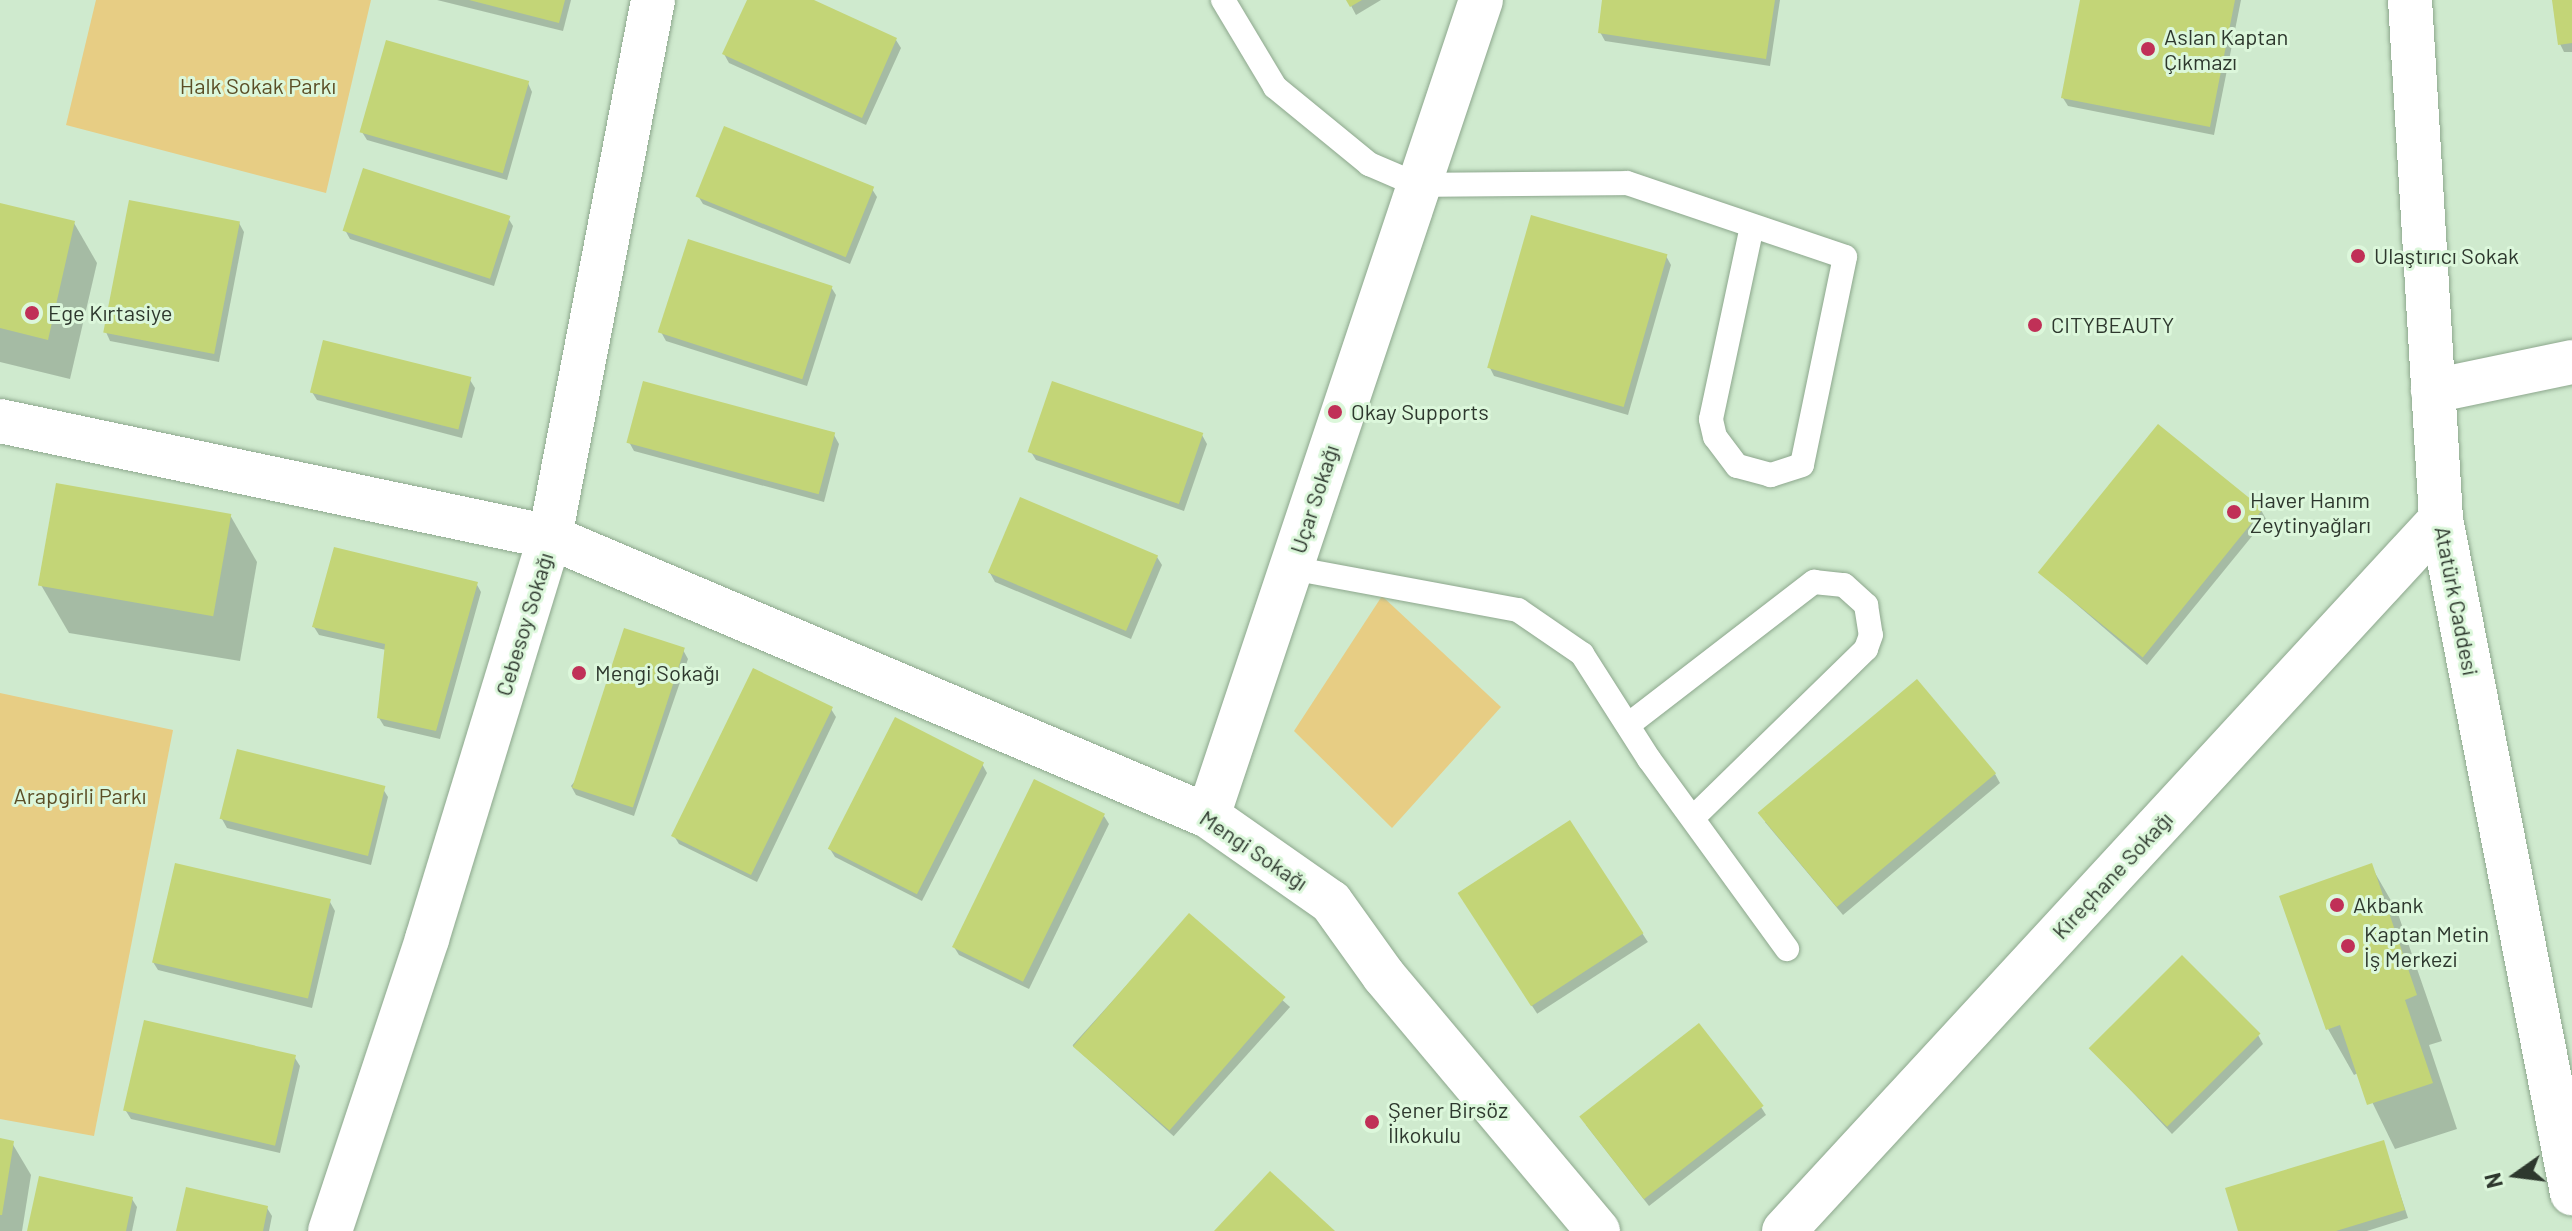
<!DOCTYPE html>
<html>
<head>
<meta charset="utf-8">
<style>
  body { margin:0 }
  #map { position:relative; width:2572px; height:1231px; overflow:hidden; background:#cfeace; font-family:Barlow,sans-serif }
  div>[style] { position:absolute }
  .green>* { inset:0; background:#e7cd84 }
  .shadow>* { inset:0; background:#0003; transform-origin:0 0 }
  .building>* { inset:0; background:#c3d577; transform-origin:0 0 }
  .roads { filter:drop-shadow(0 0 2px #8da78d) drop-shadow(0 0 2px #8da78d) }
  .service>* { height:24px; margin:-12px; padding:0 12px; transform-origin:12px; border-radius:12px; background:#fff }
  .minor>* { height:44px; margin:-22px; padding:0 22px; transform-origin:22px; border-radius:22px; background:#fff }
  .primary>* { height:44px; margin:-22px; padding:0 22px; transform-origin:22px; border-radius:22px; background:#fff }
  .dots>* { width:22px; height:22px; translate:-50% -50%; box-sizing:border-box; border:4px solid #dcf7db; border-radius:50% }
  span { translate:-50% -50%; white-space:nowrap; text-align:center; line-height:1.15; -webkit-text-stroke:6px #dcf7db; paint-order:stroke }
  .poi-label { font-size:22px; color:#2e382e }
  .left { translate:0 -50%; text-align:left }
  .park-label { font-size:22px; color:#5b4e26 }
  .street-label { font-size:22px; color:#2e382e }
  .north { position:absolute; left:2476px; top:1135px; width:80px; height:80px; -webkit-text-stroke:6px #dcf7db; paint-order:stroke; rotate:256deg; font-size:22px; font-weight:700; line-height:32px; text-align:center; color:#2e382e }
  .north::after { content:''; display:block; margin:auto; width:28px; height:36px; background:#2e382e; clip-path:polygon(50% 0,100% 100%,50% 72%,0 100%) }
</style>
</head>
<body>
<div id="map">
  <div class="green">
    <div style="clip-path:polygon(96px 0,371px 0,326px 193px,66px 125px)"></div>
    <div style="clip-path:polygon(1382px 596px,1501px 707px,1392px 828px,1294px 731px)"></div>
    <div style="clip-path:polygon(0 693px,173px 730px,94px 1136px,0 1119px)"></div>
  </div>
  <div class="shadow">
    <div style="clip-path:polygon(437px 0,571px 0,563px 31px)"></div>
    <div style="clip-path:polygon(749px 0,809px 0,896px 40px,901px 48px,866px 125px,729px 63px,724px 54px)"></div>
    <div style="clip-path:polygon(1348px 0,1381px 0,1356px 15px)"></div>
    <div style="clip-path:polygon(1604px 0,1780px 0,1770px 66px,1605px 41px,1600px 32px)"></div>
    <div style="clip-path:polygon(2082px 0,2241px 0,2214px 135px,2068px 106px,2063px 98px)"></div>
    <div style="clip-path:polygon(2554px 0,2572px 0,2572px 52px,2564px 52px,2560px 44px)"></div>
    <div style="clip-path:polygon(528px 83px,532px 92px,507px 180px,367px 140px,362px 132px)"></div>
    <div style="clip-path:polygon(872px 189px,877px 197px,850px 264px,703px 204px,698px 196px)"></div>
    <div style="clip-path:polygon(0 205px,74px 223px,97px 263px,70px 379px,0 362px)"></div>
    <div style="clip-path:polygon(508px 218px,513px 226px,494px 286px,350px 239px,345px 230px)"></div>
    <div style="clip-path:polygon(239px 223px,244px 232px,219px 362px,110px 341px,106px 332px)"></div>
    <div style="clip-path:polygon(1666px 256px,1671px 265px,1628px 415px,1494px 376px,1490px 368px)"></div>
    <div style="clip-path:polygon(831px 287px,836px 295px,807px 386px,666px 341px,661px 332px)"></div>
    <div style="clip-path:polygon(470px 380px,475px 388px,462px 438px,317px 400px,312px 392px)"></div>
    <div style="clip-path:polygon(834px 435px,839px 444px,824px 502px,634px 451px,629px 442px)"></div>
    <div style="clip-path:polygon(1202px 435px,1207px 444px,1184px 511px,1036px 460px,1031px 452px)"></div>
    <div style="clip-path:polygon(2261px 510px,2266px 519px,2147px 665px,2039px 572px)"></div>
    <div style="clip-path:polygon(230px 515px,257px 562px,240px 661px,69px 633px,41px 585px)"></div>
    <div style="clip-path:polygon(1157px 557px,1162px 565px,1131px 639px,995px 582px,990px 573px)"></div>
    <div style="clip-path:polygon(476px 583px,481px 592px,440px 739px,384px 726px,379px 718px,386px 650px,319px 635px,314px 627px)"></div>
    <div style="clip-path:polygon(683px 650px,688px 659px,634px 816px,576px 795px,571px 786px)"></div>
    <div style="clip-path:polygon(831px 709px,836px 717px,757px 882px,679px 844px,674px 836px)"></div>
    <div style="clip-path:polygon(982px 764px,987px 773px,922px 901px,835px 857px,830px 849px)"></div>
    <div style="clip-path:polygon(1995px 774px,2000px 783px,1843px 915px,1765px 822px)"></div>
    <div style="clip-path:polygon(383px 789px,388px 797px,371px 865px,227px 828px,222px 819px)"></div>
    <div style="clip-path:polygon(1104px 816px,1109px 824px,1029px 989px,959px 955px,954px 947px)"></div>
    <div style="left:1570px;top:822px;width:143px;height:132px;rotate:57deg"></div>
    <div style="clip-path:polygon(2371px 866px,2397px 911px,2442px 1041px,2429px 1045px,2457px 1129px,2395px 1149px,2358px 1073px,2354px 1075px,2328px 1029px,2282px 897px)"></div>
    <div style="clip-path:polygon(330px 902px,335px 911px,312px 1008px,158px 970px,153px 962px)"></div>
    <div style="left:1189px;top:916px;width:136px;height:174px;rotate:42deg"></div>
    <div style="clip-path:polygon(2258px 1035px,2263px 1044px,2172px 1134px,2091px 1048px)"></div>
    <div style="clip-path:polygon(295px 1058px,300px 1066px,280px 1153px,131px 1119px,126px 1111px)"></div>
    <div style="clip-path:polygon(1761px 1107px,1766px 1115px,1649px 1206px,1586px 1125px)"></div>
    <div style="clip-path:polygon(0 1140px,12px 1143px,31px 1175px,22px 1231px,0 1231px)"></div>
    <div style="clip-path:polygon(2383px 1142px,2408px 1218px,2367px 1231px,2240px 1231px)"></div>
    <div style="clip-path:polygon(132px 1199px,137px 1207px,132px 1231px,29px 1231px)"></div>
    <div style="clip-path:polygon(267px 1208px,272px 1216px,269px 1231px,178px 1231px)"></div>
  </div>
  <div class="building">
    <div style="clip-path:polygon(469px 0,565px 0,559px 23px)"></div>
    <div style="clip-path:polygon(747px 0,814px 0,897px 38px,862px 118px,722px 54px)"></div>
    <div style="clip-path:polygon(1346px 0,1362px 0,1350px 7px)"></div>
    <div style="clip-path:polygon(1602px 0,1775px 0,1766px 59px,1598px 33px)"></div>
    <div style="clip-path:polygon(2080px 0,2235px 0,2210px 127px,2061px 98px)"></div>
    <div style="clip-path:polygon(2552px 0,2572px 0,2572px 43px,2558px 45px)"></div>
    <div style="left:386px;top:40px;width:149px;height:96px;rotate:16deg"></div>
    <div style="left:724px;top:126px;width:162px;height:76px;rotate:22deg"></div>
    <div style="left:363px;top:168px;width:155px;height:66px;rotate:18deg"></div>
    <div style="left:129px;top:200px;width:113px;height:135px;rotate:11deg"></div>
    <div style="clip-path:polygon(0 203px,75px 221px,48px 340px,0 328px)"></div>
    <div style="left:1531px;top:215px;width:142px;height:159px;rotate:16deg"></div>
    <div style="left:688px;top:239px;width:152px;height:98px;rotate:18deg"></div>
    <div style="left:323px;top:340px;width:153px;height:54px;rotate:14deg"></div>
    <div style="left:643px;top:381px;width:199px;height:64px;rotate:15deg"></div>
    <div style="left:1052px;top:381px;width:160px;height:75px;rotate:19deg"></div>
    <div style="left:2158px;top:424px;width:135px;height:191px;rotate:39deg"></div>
    <div style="left:56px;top:483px;width:178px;height:104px;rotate:10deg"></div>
    <div style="left:1020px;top:497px;width:150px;height:82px;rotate:23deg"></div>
    <div style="clip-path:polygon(334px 547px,478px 582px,436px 731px,377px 718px,385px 644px,312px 627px)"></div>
    <div style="left:624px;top:628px;width:64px;height:168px;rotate:18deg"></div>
    <div style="left:753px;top:668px;width:89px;height:187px;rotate:26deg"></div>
    <div style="left:1917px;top:679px;width:123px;height:208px;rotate:50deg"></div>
    <div style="left:895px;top:717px;width:100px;height:148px;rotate:27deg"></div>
    <div style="left:237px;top:749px;width:153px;height:72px;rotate:14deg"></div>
    <div style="left:1034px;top:779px;width:79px;height:187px;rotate:26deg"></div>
    <div style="left:1570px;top:820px;width:135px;height:134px;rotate:57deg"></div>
    <div style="left:175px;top:863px;width:160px;height:102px;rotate:13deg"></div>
    <div style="clip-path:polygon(2372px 863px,2417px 995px,2405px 1000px,2433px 1083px,2367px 1105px,2340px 1025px,2326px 1030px,2279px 896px)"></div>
    <div style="left:1189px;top:913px;width:128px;height:177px;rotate:41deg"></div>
    <div style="left:2182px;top:955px;width:111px;height:132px;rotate:45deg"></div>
    <div style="left:144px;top:1020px;width:156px;height:93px;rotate:13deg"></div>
    <div style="left:1699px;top:1023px;width:105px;height:152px;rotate:52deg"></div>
    <div style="clip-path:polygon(0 1138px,14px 1141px,2px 1215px,0 1215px)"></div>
    <div style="clip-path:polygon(2384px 1140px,2405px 1210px,2336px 1231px,2238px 1231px,2225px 1188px)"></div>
    <div style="clip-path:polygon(1270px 1171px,1335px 1231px,1214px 1231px)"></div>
    <div style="clip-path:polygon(39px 1176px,133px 1197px,126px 1231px,27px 1231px)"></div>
    <div style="clip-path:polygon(186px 1187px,268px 1206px,263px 1231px,176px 1231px)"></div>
  </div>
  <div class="roads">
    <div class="service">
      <div style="left:1223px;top:0;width:101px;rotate:59.1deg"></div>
      <div style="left:1275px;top:87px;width:122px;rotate:39.3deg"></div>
      <div style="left:1369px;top:164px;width:53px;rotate:23.2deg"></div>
      <div style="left:1418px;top:185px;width:209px;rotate:-0.5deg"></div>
      <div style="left:1627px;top:183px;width:230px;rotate:18.7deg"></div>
      <div style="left:1845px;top:257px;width:212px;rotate:101.7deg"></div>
      <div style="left:1802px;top:465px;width:33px;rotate:162deg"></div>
      <div style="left:1771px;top:475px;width:35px;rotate:-165deg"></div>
      <div style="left:1737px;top:466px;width:36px;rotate:-127deg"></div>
      <div style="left:1715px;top:437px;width:18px;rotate:-103deg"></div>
      <div style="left:1711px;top:419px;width:197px;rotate:-78deg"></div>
      <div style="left:1291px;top:568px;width:231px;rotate:10.5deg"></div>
      <div style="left:1518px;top:610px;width:78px;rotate:34.5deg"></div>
      <div style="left:1582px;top:654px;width:125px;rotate:57.5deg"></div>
      <div style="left:1649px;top:759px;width:235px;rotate:54deg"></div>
      <div style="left:1628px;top:725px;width:235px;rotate:-37.6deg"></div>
      <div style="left:1814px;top:582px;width:30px;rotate:6deg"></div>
      <div style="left:1844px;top:585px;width:30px;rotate:42deg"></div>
      <div style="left:1866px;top:605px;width:30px;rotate:81deg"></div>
      <div style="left:1871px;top:635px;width:15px;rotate:110deg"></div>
      <div style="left:1866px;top:649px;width:242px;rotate:135.7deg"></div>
    </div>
    <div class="minor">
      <div style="left:2433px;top:391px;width:142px;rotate:-11.8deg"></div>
      <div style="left:0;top:421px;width:562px;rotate:11.91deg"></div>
      <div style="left:550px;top:537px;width:715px;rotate:22.98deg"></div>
      <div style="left:1208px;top:816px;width:150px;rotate:35deg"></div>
      <div style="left:1331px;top:902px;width:91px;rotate:54.4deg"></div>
      <div style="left:1384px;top:976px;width:333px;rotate:50deg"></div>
      <div style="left:1208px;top:816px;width:860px;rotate:-71.5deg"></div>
      <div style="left:330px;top:1231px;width:308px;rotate:-71.6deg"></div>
      <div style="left:427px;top:939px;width:420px;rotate:-73deg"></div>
      <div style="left:550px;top:537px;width:547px;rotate:-79.14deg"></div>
      <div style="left:1784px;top:1231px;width:969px;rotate:-47.3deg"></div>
    </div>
    <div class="primary">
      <div style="left:2410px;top:0;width:520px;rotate:86.58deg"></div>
      <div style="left:2441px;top:519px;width:687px;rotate:79deg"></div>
    </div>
  </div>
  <div class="dots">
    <div style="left:2148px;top:49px;background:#c03057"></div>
    <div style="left:2358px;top:256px;background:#c03057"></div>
    <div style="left:32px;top:313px;background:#c03057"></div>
    <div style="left:2035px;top:325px;background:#c03057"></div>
    <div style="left:1335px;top:412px;background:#c03057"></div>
    <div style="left:2234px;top:512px;background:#c03057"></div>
    <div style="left:579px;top:673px;background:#c03057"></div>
    <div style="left:2337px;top:905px;background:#c03057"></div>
    <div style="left:2348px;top:946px;background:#c03057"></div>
    <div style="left:1372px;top:1122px;background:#c03057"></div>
  </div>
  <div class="poi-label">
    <span class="left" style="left:2164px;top:49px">Aslan Kaptan<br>Çıkmazı</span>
    <span class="left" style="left:2374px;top:256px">Ulaştırıcı Sokak</span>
    <span class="left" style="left:48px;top:313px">Ege Kırtasiye</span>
    <span class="left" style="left:2051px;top:325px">CITYBEAUTY</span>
    <span class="left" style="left:1351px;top:412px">Okay Supports</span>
    <span class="left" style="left:2250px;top:512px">Haver Hanım<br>Zeytinyağları</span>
    <span class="left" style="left:595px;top:673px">Mengi Sokağı</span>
    <span class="left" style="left:2353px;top:905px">Akbank</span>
    <span class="left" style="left:2364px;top:946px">Kaptan Metin<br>İş Merkezi</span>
    <span class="left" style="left:1388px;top:1122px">Şener Birsöz<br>İlkokulu</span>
  </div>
  <div class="park-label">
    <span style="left:258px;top:86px">Halk Sokak Parkı</span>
    <span style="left:80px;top:796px">Arapgirli Parkı</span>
  </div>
  <div class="street-label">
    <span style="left:1314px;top:499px;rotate:-72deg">Uçar Sokağı</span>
    <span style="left:2457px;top:601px;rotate:79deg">Atatürk Caddesi</span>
    <span style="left:524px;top:624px;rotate:-73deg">Cebesoy Sokağı</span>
    <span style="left:1254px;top:850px;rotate:34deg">Mengi Sokağı</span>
    <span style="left:2112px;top:875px;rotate:-47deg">Kireçhane Sokağı</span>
  </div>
  <div class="north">N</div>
</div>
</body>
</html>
